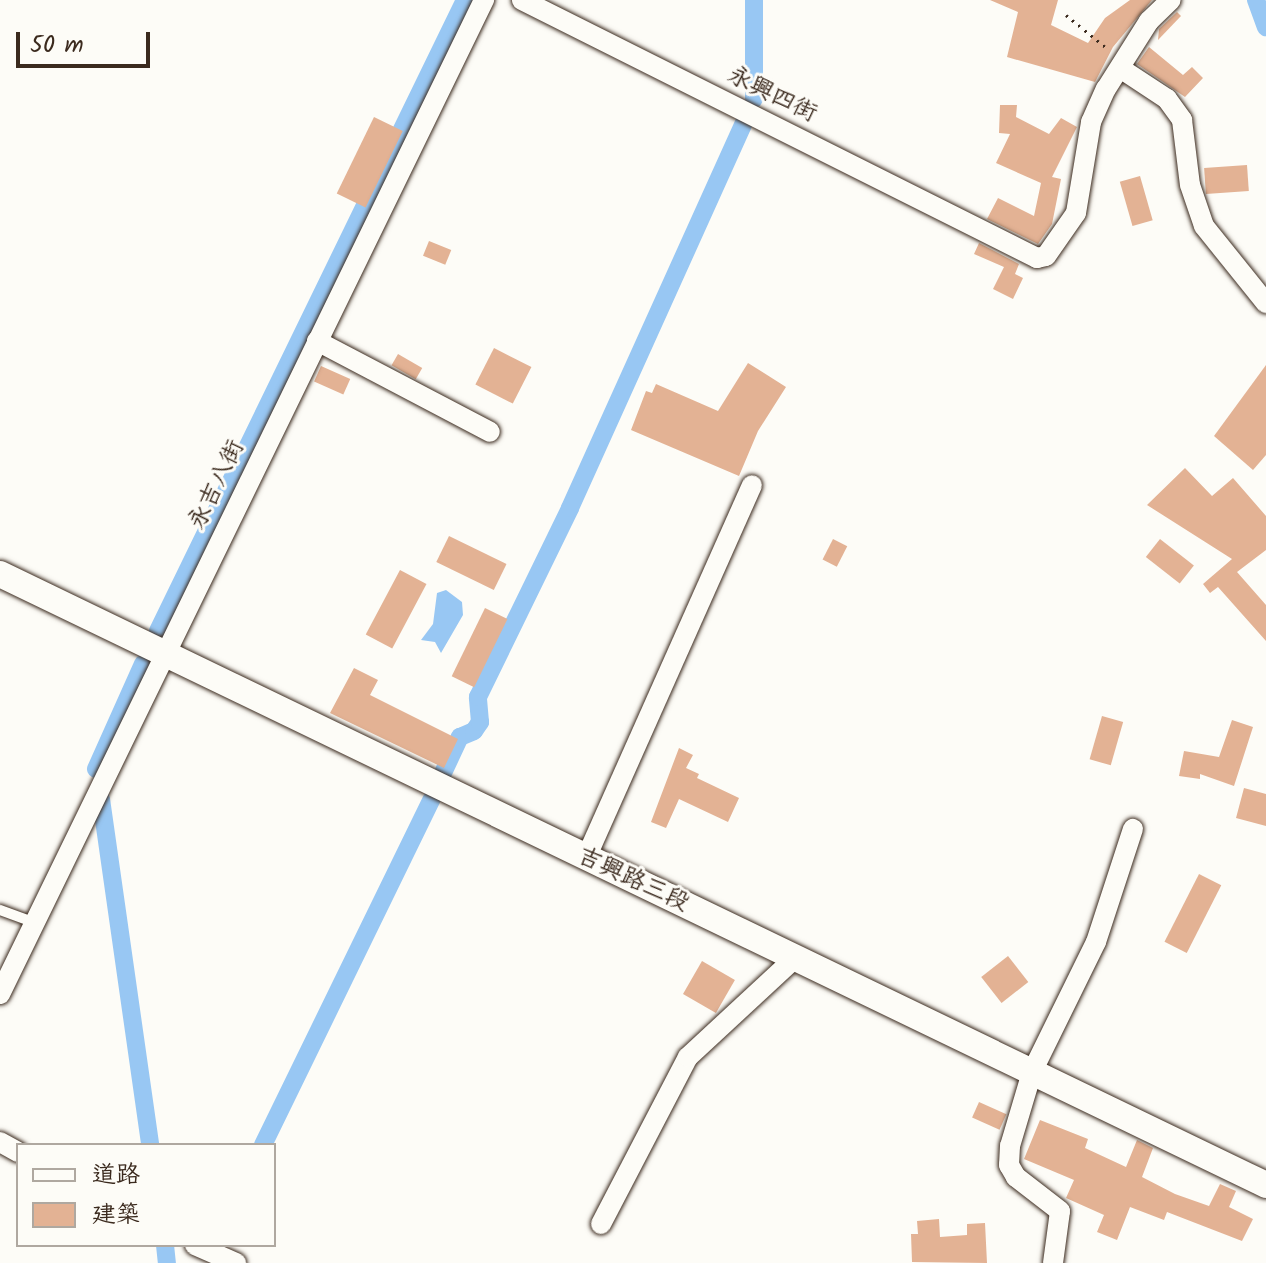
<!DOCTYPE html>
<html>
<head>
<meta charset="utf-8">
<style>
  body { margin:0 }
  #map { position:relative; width:1266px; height:1263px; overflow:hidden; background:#fdfcf7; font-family:Kalam,"LXGW WenKai TC",sans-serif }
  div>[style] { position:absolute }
  .water>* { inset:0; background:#98c7f3 }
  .canal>* { height:18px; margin:-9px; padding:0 9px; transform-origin:9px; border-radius:9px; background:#98c7f3 }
  .building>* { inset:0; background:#e3b294; transform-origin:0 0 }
  .path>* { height:3px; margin-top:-1.5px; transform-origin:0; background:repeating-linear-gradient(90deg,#3b2a1e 0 2px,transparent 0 8px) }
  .roads { filter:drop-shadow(0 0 2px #3b2a1e) drop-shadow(0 0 2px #3b2a1e) }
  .service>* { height:10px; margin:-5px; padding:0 5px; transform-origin:5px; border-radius:5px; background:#fdfcf7 }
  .minor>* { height:20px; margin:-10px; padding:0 10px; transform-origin:10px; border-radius:10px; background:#fdfcf7 }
  .tertiary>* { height:26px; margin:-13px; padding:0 13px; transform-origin:13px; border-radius:13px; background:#fdfcf7 }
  span { translate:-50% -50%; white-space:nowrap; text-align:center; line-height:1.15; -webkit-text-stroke:6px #fdfcf7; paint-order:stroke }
  .street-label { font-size:24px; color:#3b2a1e }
  .legend { position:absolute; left:16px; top:1143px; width:260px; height:104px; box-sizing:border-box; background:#fdfcf7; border:2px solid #afa8a0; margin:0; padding:10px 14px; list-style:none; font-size:24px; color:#3b2a1e }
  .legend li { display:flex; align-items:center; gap:16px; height:40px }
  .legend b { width:40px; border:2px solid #afa8a0 }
  .scale { position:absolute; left:16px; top:32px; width:134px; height:36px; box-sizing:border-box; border:4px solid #3b2a1e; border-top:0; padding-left:10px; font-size:24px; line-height:28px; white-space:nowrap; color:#3b2a1e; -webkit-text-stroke:6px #fdfcf7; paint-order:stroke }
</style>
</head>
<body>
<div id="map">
  <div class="water">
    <div style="clip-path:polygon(446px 590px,462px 602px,463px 615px,441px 653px,435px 642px,421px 640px,433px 624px,437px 593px)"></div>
  </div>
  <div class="canal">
    <div style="left:754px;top:0;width:99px;rotate:90deg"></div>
    <div style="left:1256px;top:0;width:29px;rotate:70deg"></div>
    <div style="left:158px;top:631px;width:702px;rotate:-64.06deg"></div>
    <div style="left:96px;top:769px;width:115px;rotate:-65.9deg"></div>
    <div style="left:443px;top:773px;width:40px;rotate:-65deg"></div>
    <div style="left:460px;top:737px;width:15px;rotate:-23deg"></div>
    <div style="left:474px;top:731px;width:11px;rotate:-56deg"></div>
    <div style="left:480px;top:722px;width:25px;rotate:-95deg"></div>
    <div style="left:478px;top:697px;width:210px;rotate:-64deg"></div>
    <div style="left:570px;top:508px;width:428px;rotate:-65.7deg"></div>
    <div style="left:101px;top:799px;width:349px;rotate:81.9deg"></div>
    <div style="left:263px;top:1145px;width:384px;rotate:-64deg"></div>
    <div style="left:165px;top:1245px;width:18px;rotate:84deg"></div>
  </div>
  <div class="building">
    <div style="clip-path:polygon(990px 0,1058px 0,1051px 25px,1088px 43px,1105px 18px,1130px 0,1152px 0,1113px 47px,1095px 82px,1007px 57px,1018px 12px)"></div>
    <div style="clip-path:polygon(1177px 12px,1181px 16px,1158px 40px,1159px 29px)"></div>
    <div style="clip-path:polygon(1149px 47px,1183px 75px,1192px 67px,1203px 78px,1185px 97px,1137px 64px)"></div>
    <div style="clip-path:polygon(1000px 105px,1017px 105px,1016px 117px,1049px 134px,1061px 118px,1077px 127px,1052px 177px,1061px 179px,1052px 224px,1038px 244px,987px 219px,998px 198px,1034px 216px,1041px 183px,996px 163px,1010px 134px,999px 133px)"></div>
    <div style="left:374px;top:117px;width:32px;height:85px;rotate:26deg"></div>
    <div style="left:1247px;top:165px;width:26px;height:43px;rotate:86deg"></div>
    <div style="left:1140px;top:176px;width:46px;height:21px;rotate:74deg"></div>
    <div style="left:429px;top:241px;width:24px;height:16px;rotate:22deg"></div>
    <div style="clip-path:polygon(979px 243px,1019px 264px,1015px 274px,1023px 278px,1013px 299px,993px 289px,1004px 267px,974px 254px)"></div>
    <div style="left:494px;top:348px;width:42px;height:41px;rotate:27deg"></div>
    <div style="left:398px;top:354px;width:28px;height:13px;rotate:30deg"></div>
    <div style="clip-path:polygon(748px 363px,786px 387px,758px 431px,739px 476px,631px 430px,646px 391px,652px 393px,656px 384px,718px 411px)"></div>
    <div style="clip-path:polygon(1266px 365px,1266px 455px,1253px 470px,1214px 436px)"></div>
    <div style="left:321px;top:366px;width:32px;height:17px;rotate:24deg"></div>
    <div style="clip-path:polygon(1185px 468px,1212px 496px,1233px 478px,1266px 516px,1266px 550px,1237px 572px,1266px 605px,1266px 641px,1218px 587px,1210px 593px,1203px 584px,1232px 559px,1147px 505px)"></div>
    <div style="left:449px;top:536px;width:64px;height:29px;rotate:26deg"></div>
    <div style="left:833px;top:539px;width:16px;height:23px;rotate:27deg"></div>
    <div style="left:1160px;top:539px;width:43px;height:23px;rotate:38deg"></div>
    <div style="left:400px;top:570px;width:30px;height:73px;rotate:28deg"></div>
    <div style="left:485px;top:608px;width:25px;height:76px;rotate:26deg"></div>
    <div style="clip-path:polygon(354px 668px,378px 680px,370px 695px,458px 739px,444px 768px,330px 713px)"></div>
    <div style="left:1102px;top:716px;width:22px;height:45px;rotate:16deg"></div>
    <div style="clip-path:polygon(1232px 720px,1253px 727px,1234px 786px,1200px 774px,1200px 779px,1179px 776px,1184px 751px,1219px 757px)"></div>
    <div style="clip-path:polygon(679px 748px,693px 755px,686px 768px,699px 774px,697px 778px,739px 798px,728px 822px,679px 799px,666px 828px,651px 822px)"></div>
    <div style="clip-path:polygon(1244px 788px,1266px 794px,1266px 826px,1236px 818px)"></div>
    <div style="left:1199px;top:874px;width:25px;height:76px;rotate:27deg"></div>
    <div style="left:1008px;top:956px;width:33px;height:34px;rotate:52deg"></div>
    <div style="left:702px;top:961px;width:38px;height:38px;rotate:30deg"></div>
    <div style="left:979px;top:1102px;width:30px;height:17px;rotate:24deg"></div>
    <div style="clip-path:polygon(1040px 1120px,1088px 1139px,1085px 1148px,1126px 1167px,1137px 1140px,1153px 1148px,1142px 1177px,1175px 1194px,1209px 1206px,1220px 1184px,1236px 1191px,1229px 1207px,1253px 1219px,1242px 1241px,1167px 1212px,1164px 1220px,1130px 1207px,1117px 1240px,1097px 1232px,1104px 1215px,1066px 1198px,1074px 1180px,1024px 1159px)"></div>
    <div style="clip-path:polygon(939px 1219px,940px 1237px,967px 1235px,967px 1224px,985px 1223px,987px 1263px,912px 1262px,911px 1234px,918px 1234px,917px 1221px)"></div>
  </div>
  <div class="path">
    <div style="left:1066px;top:15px;width:55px;rotate:39.1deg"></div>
  </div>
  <div class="roads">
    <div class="service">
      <div style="left:0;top:910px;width:35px;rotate:20deg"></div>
    </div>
    <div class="minor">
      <div style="left:522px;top:0;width:576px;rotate:26.61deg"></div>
      <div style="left:1037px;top:258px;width:9px;rotate:-13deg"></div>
      <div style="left:1046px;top:256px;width:52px;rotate:-55.1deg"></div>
      <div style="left:1076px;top:213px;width:92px;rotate:-80.6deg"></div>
      <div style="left:1091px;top:122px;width:36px;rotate:-66deg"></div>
      <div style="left:1106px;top:89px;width:80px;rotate:-57.7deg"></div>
      <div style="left:1149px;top:21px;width:30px;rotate:-44deg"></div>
      <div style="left:1123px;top:70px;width:53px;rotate:33.4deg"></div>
      <div style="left:1167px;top:99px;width:26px;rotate:54deg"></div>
      <div style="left:1182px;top:120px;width:65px;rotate:83deg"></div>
      <div style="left:1190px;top:185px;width:43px;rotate:71.1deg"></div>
      <div style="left:1204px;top:226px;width:99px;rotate:51.2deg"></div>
      <div style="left:317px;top:341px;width:195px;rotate:27.7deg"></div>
      <div style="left:586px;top:858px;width:408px;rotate:-66deg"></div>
      <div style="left:0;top:994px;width:1106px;rotate:-64.04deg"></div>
      <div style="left:0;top:1142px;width:21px;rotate:29deg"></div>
      <div style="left:601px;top:1224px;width:188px;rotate:-62.5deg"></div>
      <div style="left:688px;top:1057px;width:147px;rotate:-42.8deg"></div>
      <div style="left:195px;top:1245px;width:45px;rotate:23.7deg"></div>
      <div style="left:1053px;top:1263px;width:52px;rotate:-82.3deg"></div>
      <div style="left:1060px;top:1211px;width:56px;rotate:-142.3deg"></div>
      <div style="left:1016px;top:1177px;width:14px;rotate:-120deg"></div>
      <div style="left:1009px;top:1165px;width:19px;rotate:-87deg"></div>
      <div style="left:1010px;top:1146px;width:77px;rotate:-73.4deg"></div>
      <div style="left:1032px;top:1072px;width:145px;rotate:-63.8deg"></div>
      <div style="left:1096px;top:942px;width:119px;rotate:-71.9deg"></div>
    </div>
    <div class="tertiary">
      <div style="left:0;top:574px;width:1406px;rotate:25.76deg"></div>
    </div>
  </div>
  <div class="street-label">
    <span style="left:772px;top:95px;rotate:26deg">永興四街</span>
    <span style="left:217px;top:485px;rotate:-64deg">永吉八街</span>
    <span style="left:633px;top:880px;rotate:25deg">吉興路三段</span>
  </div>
  <ul class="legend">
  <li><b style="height:10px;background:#fdfcf7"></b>道路</li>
  <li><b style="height:22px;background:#e3b294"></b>建築</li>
  </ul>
  <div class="scale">50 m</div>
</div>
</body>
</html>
